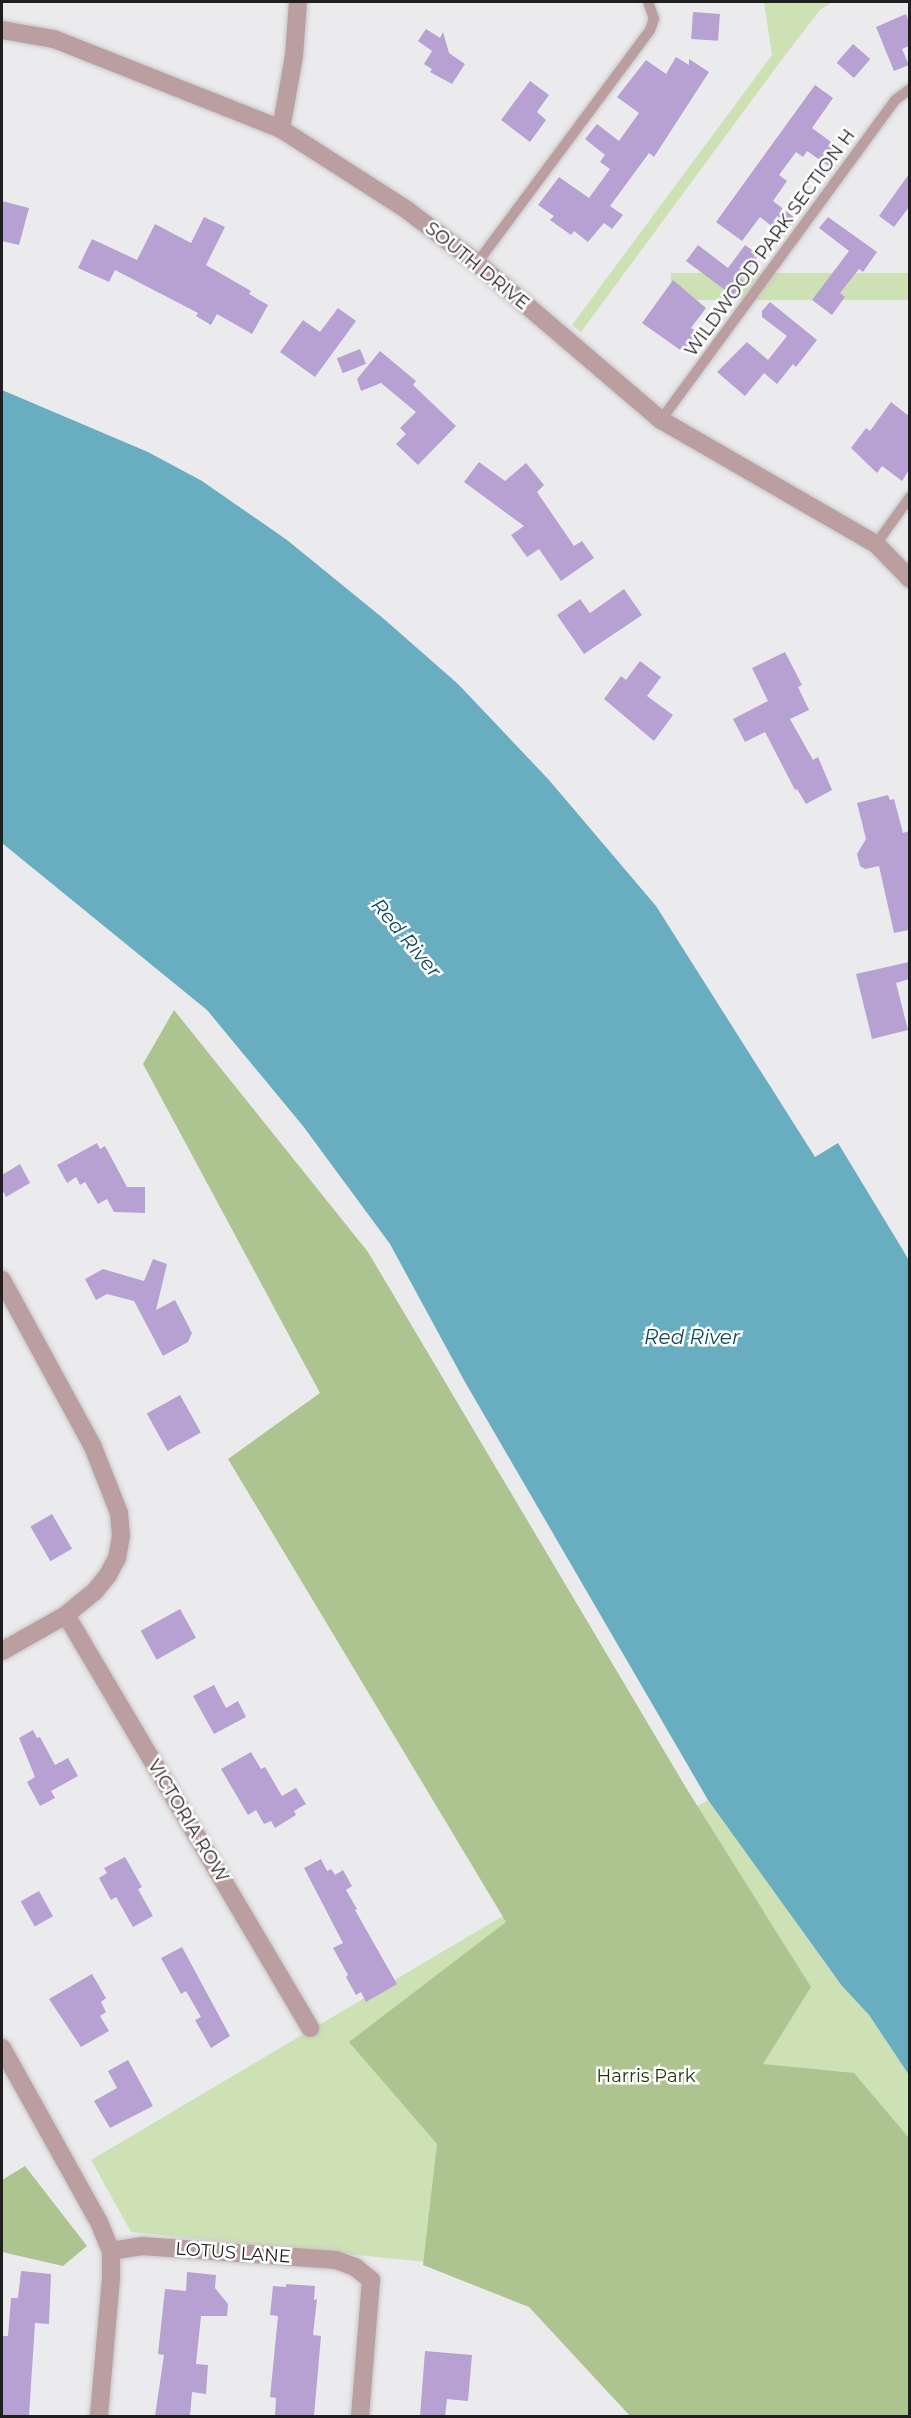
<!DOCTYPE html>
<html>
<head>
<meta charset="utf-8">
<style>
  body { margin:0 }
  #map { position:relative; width:911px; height:2418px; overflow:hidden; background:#ebebee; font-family:Montserrat,sans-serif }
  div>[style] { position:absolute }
  .green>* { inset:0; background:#cde1b5; transform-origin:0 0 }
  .forest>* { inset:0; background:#adc490 }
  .water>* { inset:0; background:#69adc1 }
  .building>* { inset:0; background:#b7a1d3; transform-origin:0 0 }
  .roads { filter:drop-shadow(0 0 2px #c6c6c9) drop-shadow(0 0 2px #c6c6c9) }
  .service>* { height:10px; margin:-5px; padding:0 5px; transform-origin:5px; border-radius:5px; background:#bb9ea0 }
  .minor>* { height:18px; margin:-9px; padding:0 9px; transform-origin:9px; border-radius:9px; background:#bb9ea0 }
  span { translate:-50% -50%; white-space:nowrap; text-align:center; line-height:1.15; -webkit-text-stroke:5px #fff; paint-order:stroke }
  .street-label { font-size:18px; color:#1f1f20 }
  .park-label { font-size:18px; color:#26350e }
  .water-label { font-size:20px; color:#0f4b5a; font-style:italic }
  .frame { position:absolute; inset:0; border:3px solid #1f1f20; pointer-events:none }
</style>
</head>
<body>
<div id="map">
  <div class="green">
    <div style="clip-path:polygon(764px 2px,832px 2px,820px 10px,780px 62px,581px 332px,572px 325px,772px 55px)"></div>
    <div style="left:909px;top:273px;width:27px;height:238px;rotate:90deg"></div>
    <div style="clip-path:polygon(708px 1800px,842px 1986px,869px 2015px,909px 2075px,909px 2324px,525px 2272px,131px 2232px,91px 2160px,496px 1920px)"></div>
  </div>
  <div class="forest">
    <div style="clip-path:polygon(174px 1010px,368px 1252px,688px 1791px,811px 1987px,763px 2064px,854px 2073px,909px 2138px,909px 2416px,630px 2416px,529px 2307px,423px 2265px,437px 2144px,349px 2042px,506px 1922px,228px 1459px,320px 1393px,143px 1064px)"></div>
    <div style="clip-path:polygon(25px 2166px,87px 2246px,63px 2266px,2px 2252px,2px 2180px)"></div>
  </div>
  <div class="water">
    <div style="clip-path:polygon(2px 390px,148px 452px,202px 481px,287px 540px,384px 619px,458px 684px,549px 780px,656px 906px,815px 1157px,838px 1143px,898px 1242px,910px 1262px,909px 2075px,869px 2015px,842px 1986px,708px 1800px,465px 1382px,390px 1244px,303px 1126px,207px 1010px,2px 843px)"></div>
  </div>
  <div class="building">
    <div style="left:693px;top:12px;width:27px;height:27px;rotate:4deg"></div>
    <div style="clip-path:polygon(906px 14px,909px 22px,909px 46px,902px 49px,909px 65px,894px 71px,876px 27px)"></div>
    <div style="clip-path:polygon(426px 29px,440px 38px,443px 32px,449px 53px,465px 64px,452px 84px,430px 72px,432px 69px,424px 64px,432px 51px,418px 41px)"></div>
    <div style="left:853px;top:44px;width:23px;height:25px;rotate:41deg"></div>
    <div style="clip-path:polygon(676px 57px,689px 65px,689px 59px,709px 72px,654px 157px,649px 153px,610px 206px,623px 215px,612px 229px,604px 223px,588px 242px,574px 231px,571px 235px,550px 220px,554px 216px,538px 205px,559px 177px,589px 198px,610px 169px,600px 162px,605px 155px,585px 139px,597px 124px,619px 141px,639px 113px,617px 97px,646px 60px,666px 74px)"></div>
    <div style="clip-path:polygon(530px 81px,549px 95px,537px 112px,546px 120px,530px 142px,501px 120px)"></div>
    <div style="clip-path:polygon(815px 85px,833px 98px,812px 128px,842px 150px,830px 167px,807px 151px,803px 157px,796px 152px,779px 175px,787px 181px,773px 201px,795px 218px,783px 235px,760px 217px,742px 241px,716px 222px)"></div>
    <div style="clip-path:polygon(909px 174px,909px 207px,894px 227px,879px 216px)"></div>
    <div style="clip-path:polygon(2px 201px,29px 208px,19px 245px,2px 241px)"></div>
    <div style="clip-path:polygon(204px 217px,225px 227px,206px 265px,251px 291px,249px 294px,268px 305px,252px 334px,217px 314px,211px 325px,196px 316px,198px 313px,115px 270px,109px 282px,78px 268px,92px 239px,137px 260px,155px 224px,191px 243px)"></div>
    <div style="clip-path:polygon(828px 217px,877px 252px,863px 272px,859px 269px,840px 293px,845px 297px,832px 315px,812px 300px,849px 251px,819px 228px)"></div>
    <div style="clip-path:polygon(698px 245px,728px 268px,745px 245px,759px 255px,741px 278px,744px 281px,733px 296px,686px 261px)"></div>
    <div style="clip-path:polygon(673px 280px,706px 308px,691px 328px,697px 332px,683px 352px,642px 323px)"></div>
    <div style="clip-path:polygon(770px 302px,817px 340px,796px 367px,793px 364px,777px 384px,764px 373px,745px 396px,717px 372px,747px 342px,768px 360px,787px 336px,762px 317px,762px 311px)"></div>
    <div style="clip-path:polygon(338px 308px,356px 321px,315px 377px,280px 352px,303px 320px,320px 332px)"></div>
    <div style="left:360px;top:349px;width:16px;height:25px;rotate:68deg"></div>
    <div style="clip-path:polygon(380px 351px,416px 381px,413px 385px,456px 426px,418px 465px,396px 444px,406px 434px,400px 428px,416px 412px,381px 383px,361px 391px,357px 379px)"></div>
    <div style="clip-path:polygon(891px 402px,909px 416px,909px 470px,902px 481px,882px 466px,877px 473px,851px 448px,866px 428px,870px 431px)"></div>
    <div style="clip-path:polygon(479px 462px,505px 481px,526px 463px,544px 485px,537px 492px,574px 546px,582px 541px,594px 558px,561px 581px,539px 549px,527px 557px,511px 535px,524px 526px,464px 482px)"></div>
    <div style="clip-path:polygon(624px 589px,642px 615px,584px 654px,557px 615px,580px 599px,590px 613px)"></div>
    <div style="clip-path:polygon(785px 652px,802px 685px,798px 687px,809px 710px,790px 719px,813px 760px,818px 757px,832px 790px,806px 804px,797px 789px,795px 790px,765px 732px,745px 742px,733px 719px,768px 701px,752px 668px)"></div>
    <div style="clip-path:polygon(640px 661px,661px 677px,647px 696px,673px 715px,654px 741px,604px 699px,621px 676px,626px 680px)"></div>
    <div style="clip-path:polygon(888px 795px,890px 800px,894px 799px,903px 833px,909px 831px,909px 930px,894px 933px,879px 866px,865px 869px,860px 866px,857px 854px,866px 839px,857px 803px)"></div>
    <div style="clip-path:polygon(909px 962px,909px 979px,896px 983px,908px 1030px,872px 1039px,856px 974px)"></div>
    <div style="clip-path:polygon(97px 1143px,100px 1149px,105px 1146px,127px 1187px,145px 1187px,145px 1213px,114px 1212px,107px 1199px,98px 1204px,85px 1182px,80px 1185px,76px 1177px,67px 1183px,57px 1165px)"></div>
    <div style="clip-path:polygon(20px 1164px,30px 1183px,6px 1197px,2px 1189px,2px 1175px)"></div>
    <div style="clip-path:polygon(153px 1259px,167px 1264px,156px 1310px,175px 1300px,192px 1333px,188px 1342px,163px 1356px,134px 1301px,107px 1294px,96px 1300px,85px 1279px,103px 1269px,144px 1281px)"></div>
    <div style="left:180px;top:1395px;width:43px;height:38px;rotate:61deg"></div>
    <div style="left:52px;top:1514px;width:40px;height:25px;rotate:60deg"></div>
    <div style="left:180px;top:1609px;width:33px;height:45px;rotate:61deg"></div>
    <div style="clip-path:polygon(214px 1685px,226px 1708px,238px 1701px,246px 1717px,214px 1734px,193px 1696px)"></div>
    <div style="clip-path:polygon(33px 1730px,37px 1738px,40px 1737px,55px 1765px,68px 1758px,78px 1776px,51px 1791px,55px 1798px,40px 1806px,27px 1782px,35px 1777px,19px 1738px)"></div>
    <div style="clip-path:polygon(251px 1752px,261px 1769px,265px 1767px,282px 1796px,296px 1788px,306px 1804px,294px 1811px,296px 1815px,275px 1828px,271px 1821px,264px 1824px,256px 1810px,248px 1815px,221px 1769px)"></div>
    <div style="clip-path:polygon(125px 1857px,142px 1887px,138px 1889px,153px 1916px,133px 1927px,116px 1897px,111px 1900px,99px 1878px,107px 1873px,104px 1868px)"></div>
    <div style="clip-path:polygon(321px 1859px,327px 1871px,331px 1869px,335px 1875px,343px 1870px,352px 1886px,346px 1890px,357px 1909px,355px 1910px,397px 1984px,366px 2002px,361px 1992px,356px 1995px,346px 1977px,348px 1975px,333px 1948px,343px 1943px,304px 1868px)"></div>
    <div style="left:39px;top:1891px;width:29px;height:21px;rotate:61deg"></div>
    <div style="clip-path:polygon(182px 1947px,230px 2036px,211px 2048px,195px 2020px,201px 2017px,186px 1991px,181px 1994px,161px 1958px)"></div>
    <div style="clip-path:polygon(92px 1974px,106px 1998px,101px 2002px,106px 2012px,100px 2016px,109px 2031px,81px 2047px,49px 1999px)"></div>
    <div style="clip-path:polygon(128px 2060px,153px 2106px,110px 2128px,94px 2101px,117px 2088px,108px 2071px)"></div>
    <div style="clip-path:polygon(21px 2271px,51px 2274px,49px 2324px,35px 2323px,29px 2416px,2px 2416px,2px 2336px,8px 2336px,11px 2298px,18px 2298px)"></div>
    <div style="clip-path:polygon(187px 2272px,216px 2275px,215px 2288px,228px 2304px,227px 2316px,201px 2316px,196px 2364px,208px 2365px,206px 2394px,192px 2392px,190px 2416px,155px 2416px,164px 2355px,158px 2354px,165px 2289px,186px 2291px)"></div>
    <div style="clip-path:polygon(286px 2284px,315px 2286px,314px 2300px,317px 2299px,313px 2335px,321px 2336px,314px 2416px,275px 2416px,276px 2398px,270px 2397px,278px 2316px,270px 2315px,273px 2286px,286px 2287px)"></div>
    <div style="clip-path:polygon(425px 2351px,472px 2355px,468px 2401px,447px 2399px,445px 2416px,420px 2416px)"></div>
  </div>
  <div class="roads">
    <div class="service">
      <div style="left:477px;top:263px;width:290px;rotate:-53.4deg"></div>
      <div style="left:650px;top:30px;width:12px;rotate:-70deg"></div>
      <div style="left:654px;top:19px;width:18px;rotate:-109deg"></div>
      <div style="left:661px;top:420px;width:396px;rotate:-53.8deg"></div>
      <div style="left:895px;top:100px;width:19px;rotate:-36deg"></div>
      <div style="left:876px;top:544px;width:58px;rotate:-54.1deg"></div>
    </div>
    <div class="minor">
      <div style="left:2px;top:30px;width:53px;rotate:9.8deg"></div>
      <div style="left:54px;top:39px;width:244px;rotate:21.6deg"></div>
      <div style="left:281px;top:129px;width:150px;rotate:32.7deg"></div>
      <div style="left:407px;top:210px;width:88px;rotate:37.1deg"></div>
      <div style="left:477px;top:263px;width:242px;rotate:40.5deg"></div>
      <div style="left:661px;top:420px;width:248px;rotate:30deg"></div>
      <div style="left:876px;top:544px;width:49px;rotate:45.8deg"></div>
      <div style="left:281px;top:129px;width:74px;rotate:-79.9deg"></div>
      <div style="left:294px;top:56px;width:54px;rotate:-85.8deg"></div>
      <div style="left:2px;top:1280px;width:190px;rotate:61.4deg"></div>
      <div style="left:93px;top:1447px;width:71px;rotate:68.5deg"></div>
      <div style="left:119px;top:1513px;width:23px;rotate:85deg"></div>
      <div style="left:121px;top:1536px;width:22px;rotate:100deg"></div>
      <div style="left:117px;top:1558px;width:19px;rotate:118deg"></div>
      <div style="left:108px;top:1575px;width:22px;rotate:129deg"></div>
      <div style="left:94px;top:1592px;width:36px;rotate:141deg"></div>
      <div style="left:66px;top:1615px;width:73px;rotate:150.6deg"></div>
      <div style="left:66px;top:1615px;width:480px;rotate:59.4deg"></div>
      <div style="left:2px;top:2048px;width:199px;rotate:60.9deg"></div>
      <div style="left:99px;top:2222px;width:31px;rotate:68deg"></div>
      <div style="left:111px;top:2251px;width:27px;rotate:90deg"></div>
      <div style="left:111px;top:2278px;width:139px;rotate:95deg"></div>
      <div style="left:111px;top:2251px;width:31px;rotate:-9deg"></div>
      <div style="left:142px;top:2246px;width:195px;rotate:4.1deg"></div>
      <div style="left:336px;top:2260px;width:20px;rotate:20deg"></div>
      <div style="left:355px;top:2267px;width:21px;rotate:39deg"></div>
      <div style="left:371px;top:2280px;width:136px;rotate:94.6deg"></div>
    </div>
  </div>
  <div class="street-label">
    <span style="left:770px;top:243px;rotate:-54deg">WILDWOOD PARK SECTION H</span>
    <span style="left:477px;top:266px;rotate:39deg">SOUTH DRIVE</span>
    <span style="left:188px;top:1821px;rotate:59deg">VICTORIA ROW</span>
    <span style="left:233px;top:2253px;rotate:4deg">LOTUS LANE</span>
  </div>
  <div class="park-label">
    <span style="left:646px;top:2076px">Harris Park</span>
  </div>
  <div class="water-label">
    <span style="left:406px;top:938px;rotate:50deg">Red River</span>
    <span style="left:692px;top:1337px">Red River</span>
  </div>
  <div class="frame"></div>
</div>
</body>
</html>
